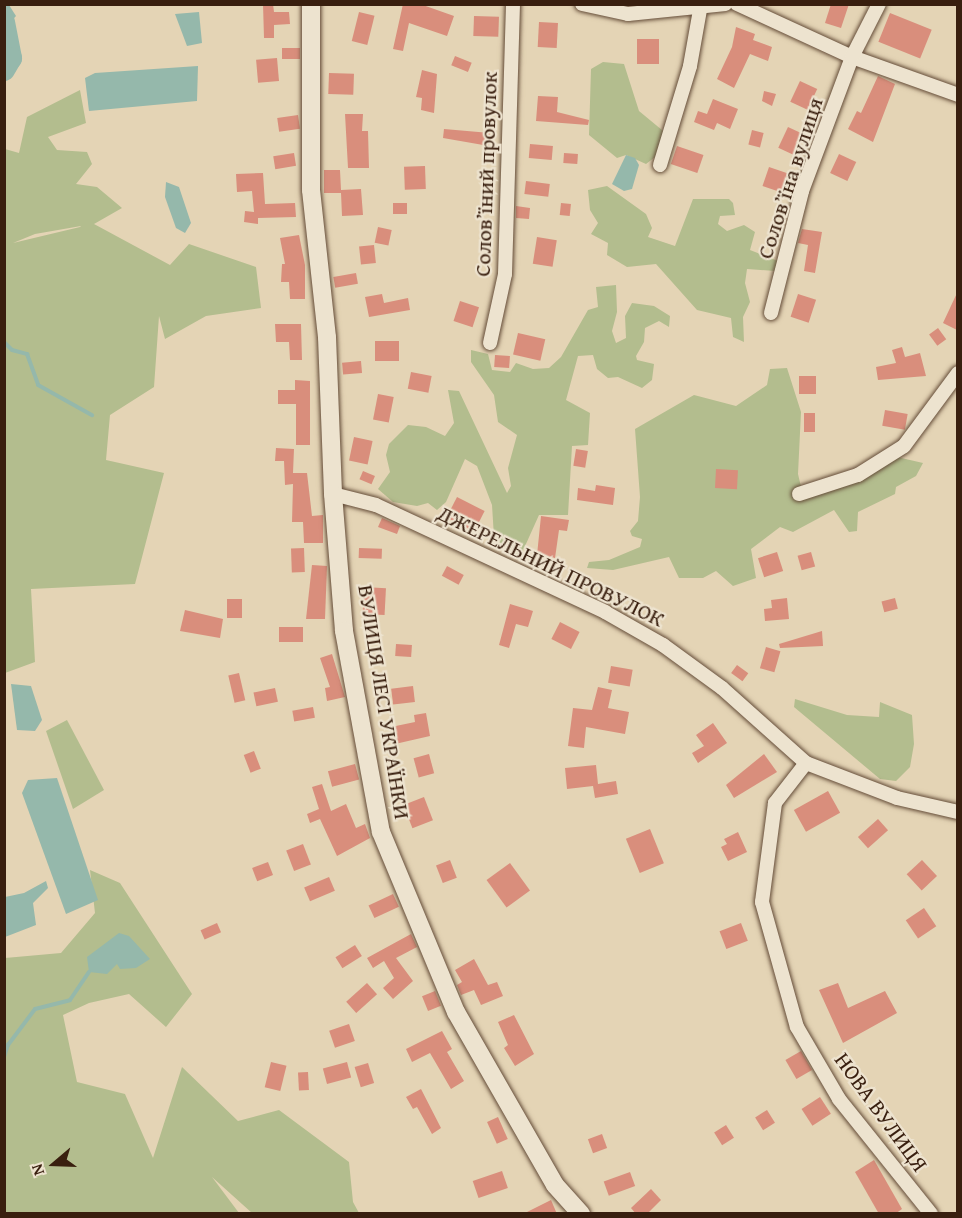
<!DOCTYPE html>
<html>
<head>
<meta charset="utf-8">
<style>
  body { margin:0 }
  #map { position:relative; width:962px; height:1218px; overflow:hidden; background:#e4d4b5; font-family:"Gentium Book Plus",serif }
  div>[style] { position:absolute }
  .green>* { inset:0; background:#b3bd8e }
  .water>* { inset:0; background:#95b8ab }
  .stream>* { height:4px; margin:-2px; padding:0 2px; transform-origin:2px; border-radius:2px; background:#95b8ab }
  .river>* { height:22px; margin:-11px; padding:0 11px; transform-origin:11px; border-radius:11px; background:#95b8ab }
  .building>* { inset:0; background:#d98e7c; transform-origin:0 0 }
  .roads { filter:drop-shadow(0 0 2px #644c38) drop-shadow(0 0 2px #644c38) }
  .minor>* { height:14px; margin:-7px; padding:0 7px; transform-origin:7px; border-radius:7px; background:#ede3cf }
  .tertiary>* { height:18px; margin:-9px; padding:0 9px; transform-origin:9px; border-radius:9px; background:#ede3cf }
  span { translate:-50% -50%; white-space:nowrap; text-align:center; line-height:1.15; -webkit-text-stroke:4.5px #ede3cf; paint-order:stroke }
  .street-label { font-size:22px; color:#391f0f }
  .frame { position:absolute; inset:0; border:6px solid #391f0f; pointer-events:none }
  .north { position:absolute; left:24px; top:1134px; width:60px; height:60px; -webkit-text-stroke:4px #ede3cf; paint-order:stroke; rotate:251deg; font-size:16px; font-weight:700; line-height:24px; text-align:center; color:#391f0f }
  .north::after { content:''; display:block; margin:auto; width:21px; height:27px; background:#391f0f; clip-path:polygon(50% 0,100% 100%,50% 72%,0 100%) }
</style>
</head>
<body>
<div id="map">
  <div class="green">
    <div style="clip-path:polygon(603px 62px,624px 64px,639px 111px,668px 135px,655px 157px,646px 164px,626px 155px,617px 158px,589px 135px,591px 69px)"></div>
    <div style="clip-path:polygon(evenodd,80px 90px,86px 123px,48px 137px,57px 150px,87px 152px,92px 164px,76px 184px,97px 187px,122px 208px,94px 224px,170px 265px,189px 244px,256px 267px,261px 308px,206px 316px,165px 339px,159px 316px,154px 387px,110px 415px,106px 460px,164px 473px,135px 584px,31px 589px,35px 662px,5px 673px,5px 149px,19px 153px,27px 117px,80px 90px,81px 226px,80px 227px,13px 243px,35px 234px,81px 226px)"></div>
    <div style="clip-path:polygon(607px 186px,646px 214px,652px 228px,648px 237px,675px 246px,693px 199px,729px 199px,733px 203px,735px 215px,720px 216px,718px 224px,727px 231px,744px 225px,755px 232px,750px 250px,778px 261px,775px 271px,747px 269px,745px 283px,750px 302px,743px 317px,744px 342px,733px 337px,731px 318px,697px 310px,656px 264px,627px 267px,607px 255px,608px 243px,591px 234px,598px 223px,590px 210px,588px 190px)"></div>
    <div style="clip-path:polygon(616px 285px,617px 312px,612px 331px,616px 343px,626px 338px,625px 316px,632px 303px,654px 306px,670px 316px,669px 327px,659px 321px,645px 328px,644px 342px,636px 356px,637px 360px,654px 364px,652px 380px,642px 388px,618px 377px,608px 378px,597px 369px,593px 355px,578px 356px,566px 400px,590px 413px,588px 445px,572px 446px,568px 515px,539px 515px,521px 555px,508px 552px,494px 537px,492px 505px,477px 466px,465px 459px,446px 502px,437px 510px,428px 503px,417px 506px,393px 502px,378px 489px,390px 472px,386px 455px,389px 444px,408px 425px,426px 427px,445px 436px,454px 423px,448px 390px,459px 391px,507px 493px,511px 486px,508px 468px,517px 435px,498px 422px,494px 395px,471px 362px,471px 350px,488px 354px,492px 370px,510px 372px,516px 363px,533px 369px,549px 368px,561px 357px,588px 310px,598px 307px,596px 287px)"></div>
    <div style="clip-path:polygon(787px 368px,801px 412px,798px 474px,802px 491px,897px 457px,923px 463px,916px 476px,896px 487px,895px 494px,858px 512px,857px 531px,849px 532px,834px 510px,793px 532px,780px 527px,751px 549px,756px 578px,733px 586px,716px 571px,703px 578px,679px 578px,669px 557px,613px 570px,587px 568px,589px 562px,609px 560px,640px 547px,642px 539px,632px 536px,630px 531px,638px 521px,640px 497px,635px 429px,694px 395px,736px 406px,767px 385px,770px 369px)"></div>
    <div style="clip-path:polygon(795px 699px,847px 715px,879px 717px,880px 702px,912px 715px,914px 744px,910px 767px,896px 781px,880px 779px,794px 707px)"></div>
    <div style="clip-path:polygon(67px 720px,104px 790px,73px 809px,46px 731px)"></div>
    <div style="clip-path:polygon(90px 870px,120px 883px,192px 994px,166px 1027px,129px 994px,89px 1003px,63px 1015px,77px 1082px,125px 1094px,153px 1158px,182px 1067px,238px 1121px,279px 1110px,349px 1162px,353px 1202px,359px 1213px,252px 1213px,212px 1177px,239px 1213px,5px 1214px,5px 958px,61px 953px,95px 913px)"></div>
  </div>
  <div class="water">
    <div style="clip-path:polygon(5px 4px,9px 5px,16px 16px,5px 28px)"></div>
    <div style="clip-path:polygon(199px 12px,202px 43px,187px 46px,175px 14px)"></div>
    <div style="clip-path:polygon(198px 66px,197px 101px,89px 111px,85px 78px,95px 73px)"></div>
    <div style="clip-path:polygon(626px 155px,635px 158px,639px 165px,632px 189px,624px 191px,612px 184px)"></div>
    <div style="clip-path:polygon(166px 182px,179px 187px,191px 223px,185px 233px,176px 228px,165px 197px)"></div>
    <div style="clip-path:polygon(11px 684px,31px 686px,42px 720px,35px 731px,17px 730px)"></div>
    <div style="clip-path:polygon(57px 778px,98px 900px,66px 914px,22px 793px,28px 780px)"></div>
    <div style="clip-path:polygon(46px 881px,48px 888px,33px 903px,36px 925px,5px 937px,5px 897px,24px 893px)"></div>
    <div style="clip-path:polygon(119px 933px,129px 936px,150px 959px,136px 968px,120px 969px,117px 964px,107px 974px,89px 972px,87px 957px)"></div>
  </div>
  <div class="stream">
    <div style="left:4px;top:342px;width:11px;rotate:45deg"></div>
    <div style="left:12px;top:350px;width:16px;rotate:15deg"></div>
    <div style="left:27px;top:354px;width:33px;rotate:70deg"></div>
    <div style="left:38px;top:385px;width:62px;rotate:29.1deg"></div>
    <div style="left:4px;top:1057px;width:13px;rotate:-72deg"></div>
    <div style="left:8px;top:1045px;width:45px;rotate:-53.1deg"></div>
    <div style="left:35px;top:1009px;width:36px;rotate:-14deg"></div>
    <div style="left:70px;top:1000px;width:34px;rotate:-56deg"></div>
  </div>
  <div class="river">
    <div style="left:4px;top:22px;width:37px;rotate:79deg"></div>
    <div style="left:11px;top:58px;width:14px;rotate:120deg"></div>
  </div>
  <div class="building">
    <div style="clip-path:polygon(263px 4px,273px 4px,274px 12px,289px 12px,290px 24px,274px 25px,274px 38px,264px 38px)"></div>
    <div style="clip-path:polygon(403px 4px,420px 4px,454px 16px,447px 36px,409px 23px,403px 51px,393px 49px)"></div>
    <div style="clip-path:polygon(831px 4px,849px 4px,841px 28px,825px 23px)"></div>
    <div style="left:359px;top:12px;width:16px;height:30px;rotate:14deg"></div>
    <div style="left:890px;top:13px;width:45px;height:31px;rotate:22deg"></div>
    <div style="left:474px;top:16px;width:25px;height:20px;rotate:2deg"></div>
    <div style="left:539px;top:22px;width:19px;height:25px;rotate:3deg"></div>
    <div style="clip-path:polygon(736px 27px,755px 34px,753px 40px,772px 47px,768px 61px,750px 54px,734px 88px,717px 79px,732px 47px)"></div>
    <div style="left:637px;top:39px;width:22px;height:25px"></div>
    <div style="left:282px;top:48px;width:18px;height:11px"></div>
    <div style="left:455px;top:56px;width:18px;height:10px;rotate:22deg"></div>
    <div style="left:277px;top:58px;width:23px;height:21px;rotate:85deg"></div>
    <div style="clip-path:polygon(422px 70px,437px 74px,434px 113px,421px 110px,422px 98px,416px 97px)"></div>
    <div style="left:329px;top:73px;width:25px;height:21px;rotate:2deg"></div>
    <div style="clip-path:polygon(878px 76px,895px 84px,873px 142px,848px 129px,857px 111px,861px 113px)"></div>
    <div style="left:800px;top:81px;width:19px;height:23px;rotate:25deg"></div>
    <div style="clip-path:polygon(764px 91px,776px 94px,772px 106px,762px 101px)"></div>
    <div style="clip-path:polygon(538px 96px,558px 97px,557px 112px,589px 120px,588px 125px,536px 121px)"></div>
    <div style="clip-path:polygon(713px 99px,738px 109px,730px 129px,717px 123px,714px 130px,694px 122px,698px 111px,707px 114px)"></div>
    <div style="clip-path:polygon(345px 114px,363px 114px,362px 131px,368px 131px,369px 168px,348px 168px)"></div>
    <div style="left:298px;top:115px;width:14px;height:21px;rotate:82deg"></div>
    <div style="left:788px;top:127px;width:19px;height:23px;rotate:25deg"></div>
    <div style="clip-path:polygon(444px 129px,490px 133px,489px 146px,443px 138px)"></div>
    <div style="left:752px;top:130px;width:12px;height:15px;rotate:14deg"></div>
    <div style="left:530px;top:144px;width:23px;height:14px;rotate:5deg"></div>
    <div style="left:677px;top:146px;width:28px;height:19px;rotate:19deg"></div>
    <div style="left:294px;top:153px;width:13px;height:21px;rotate:81deg"></div>
    <div style="left:564px;top:153px;width:14px;height:10px;rotate:4deg"></div>
    <div style="left:839px;top:154px;width:19px;height:21px;rotate:25deg"></div>
    <div style="left:425px;top:166px;width:23px;height:21px;rotate:88deg"></div>
    <div style="left:769px;top:167px;width:21px;height:20px;rotate:19deg"></div>
    <div style="clip-path:polygon(324px 170px,340px 170px,341px 190px,361px 189px,363px 215px,342px 216px,341px 193px,324px 193px)"></div>
    <div style="clip-path:polygon(263px 173px,265px 204px,295px 203px,296px 217px,258px 218px,258px 224px,244px 222px,245px 211px,254px 212px,252px 191px,237px 192px,236px 174px)"></div>
    <div style="left:526px;top:181px;width:24px;height:13px;rotate:7deg"></div>
    <div style="left:393px;top:203px;width:14px;height:11px"></div>
    <div style="left:561px;top:203px;width:10px;height:12px;rotate:6deg"></div>
    <div style="clip-path:polygon(516px 206px,530px 208px,529px 219px,516px 218px)"></div>
    <div style="left:378px;top:227px;width:14px;height:16px;rotate:12deg"></div>
    <div style="clip-path:polygon(802px 229px,822px 232px,815px 273px,804px 271px,808px 245px,798px 243px)"></div>
    <div style="clip-path:polygon(299px 235px,305px 265px,305px 299px,290px 299px,289px 282px,281px 282px,282px 264px,285px 264px,280px 238px)"></div>
    <div style="left:537px;top:237px;width:20px;height:27px;rotate:9deg"></div>
    <div style="left:374px;top:245px;width:18px;height:15px;rotate:84deg"></div>
    <div style="left:356px;top:273px;width:11px;height:23px;rotate:80deg"></div>
    <div style="clip-path:polygon(957px 293px,957px 330px,943px 323px)"></div>
    <div style="clip-path:polygon(382px 294px,384px 303px,408px 298px,410px 310px,369px 317px,365px 297px)"></div>
    <div style="left:798px;top:294px;width:19px;height:24px;rotate:18deg"></div>
    <div style="left:460px;top:301px;width:20px;height:21px;rotate:18deg"></div>
    <div style="clip-path:polygon(275px 324px,301px 324px,302px 360px,290px 360px,289px 342px,276px 342px)"></div>
    <div style="left:938px;top:328px;width:14px;height:11px;rotate:54deg"></div>
    <div style="left:518px;top:333px;width:28px;height:22px;rotate:13deg"></div>
    <div style="left:375px;top:341px;width:24px;height:20px"></div>
    <div style="clip-path:polygon(902px 347px,905px 357px,920px 353px,926px 376px,878px 380px,876px 367px,896px 363px,892px 350px)"></div>
    <div style="left:495px;top:355px;width:15px;height:12px;rotate:4deg"></div>
    <div style="left:361px;top:361px;width:12px;height:19px;rotate:85deg"></div>
    <div style="left:411px;top:372px;width:21px;height:17px;rotate:11deg"></div>
    <div style="left:799px;top:376px;width:17px;height:18px"></div>
    <div style="clip-path:polygon(295px 380px,310px 381px,310px 445px,296px 445px,296px 404px,278px 404px,278px 390px,295px 390px)"></div>
    <div style="left:378px;top:394px;width:16px;height:26px;rotate:11deg"></div>
    <div style="left:885px;top:410px;width:23px;height:16px;rotate:10deg"></div>
    <div style="left:804px;top:413px;width:11px;height:19px"></div>
    <div style="left:354px;top:437px;width:19px;height:24px;rotate:12deg"></div>
    <div style="clip-path:polygon(276px 448px,294px 449px,293px 473px,307px 473px,312px 516px,323px 515px,323px 543px,304px 543px,303px 522px,292px 522px,293px 484px,285px 485px,284px 461px,275px 461px)"></div>
    <div style="left:576px;top:449px;width:12px;height:17px;rotate:9deg"></div>
    <div style="left:716px;top:469px;width:22px;height:19px;rotate:3deg"></div>
    <div style="left:363px;top:471px;width:13px;height:9px;rotate:23deg"></div>
    <div style="clip-path:polygon(596px 485px,615px 488px,613px 505px,577px 500px,578px 488px,595px 491px)"></div>
    <div style="left:457px;top:497px;width:31px;height:23px;rotate:27deg"></div>
    <div style="clip-path:polygon(541px 516px,569px 520px,567px 531px,559px 530px,555px 558px,537px 555px)"></div>
    <div style="clip-path:polygon(382px 518px,400px 526px,397px 534px,378px 527px)"></div>
    <div style="left:304px;top:548px;width:24px;height:13px;rotate:88deg"></div>
    <div style="left:359px;top:548px;width:23px;height:10px;rotate:2deg"></div>
    <div style="left:777px;top:552px;width:20px;height:20px;rotate:72deg"></div>
    <div style="left:811px;top:552px;width:15px;height:14px;rotate:74deg"></div>
    <div style="clip-path:polygon(312px 565px,327px 566px,325px 619px,306px 619px)"></div>
    <div style="left:447px;top:566px;width:19px;height:11px;rotate:28deg"></div>
    <div style="left:364px;top:587px;width:22px;height:27px;rotate:3deg"></div>
    <div style="clip-path:polygon(787px 598px,789px 619px,765px 621px,764px 609px,772px 608px,771px 600px)"></div>
    <div style="left:895px;top:598px;width:11px;height:14px;rotate:75deg"></div>
    <div style="left:242px;top:599px;width:19px;height:15px;rotate:90deg"></div>
    <div style="clip-path:polygon(510px 604px,533px 611px,528px 627px,516px 624px,509px 648px,499px 645px)"></div>
    <div style="clip-path:polygon(185px 610px,223px 619px,220px 638px,180px 631px)"></div>
    <div style="left:560px;top:622px;width:22px;height:19px;rotate:27deg"></div>
    <div style="left:279px;top:627px;width:24px;height:15px"></div>
    <div style="clip-path:polygon(822px 631px,823px 646px,780px 648px,779px 644px)"></div>
    <div style="left:396px;top:644px;width:16px;height:12px;rotate:4deg"></div>
    <div style="left:766px;top:647px;width:15px;height:22px;rotate:16deg"></div>
    <div style="clip-path:polygon(332px 654px,345px 697px,327px 701px,325px 688px,330px 687px,320px 658px)"></div>
    <div style="left:737px;top:665px;width:14px;height:10px;rotate:36deg"></div>
    <div style="left:611px;top:666px;width:22px;height:17px;rotate:10deg"></div>
    <div style="left:239px;top:673px;width:28px;height:11px;rotate:77deg"></div>
    <div style="left:413px;top:686px;width:16px;height:22px;rotate:83deg"></div>
    <div style="clip-path:polygon(598px 687px,612px 690px,608px 708px,629px 712px,625px 734px,586px 727px,584px 748px,568px 746px,573px 708px,592px 710px)"></div>
    <div style="left:275px;top:688px;width:14px;height:22px;rotate:78deg"></div>
    <div style="left:313px;top:707px;width:11px;height:21px;rotate:80deg"></div>
    <div style="clip-path:polygon(426px 713px,430px 736px,395px 744px,391px 727px,415px 722px,414px 715px)"></div>
    <div style="clip-path:polygon(713px 723px,727px 743px,698px 763px,692px 753px,704px 746px,696px 735px)"></div>
    <div style="left:254px;top:751px;width:19px;height:11px;rotate:69deg"></div>
    <div style="left:429px;top:754px;width:20px;height:16px;rotate:75deg"></div>
    <div style="clip-path:polygon(764px 754px,777px 772px,734px 798px,726px 785px)"></div>
    <div style="left:355px;top:764px;width:16px;height:28px;rotate:75deg"></div>
    <div style="clip-path:polygon(596px 765px,598px 784px,616px 781px,618px 794px,595px 798px,593px 786px,567px 789px,565px 768px)"></div>
    <div style="clip-path:polygon(322px 784px,331px 811px,346px 804px,356px 828px,365px 824px,370px 838px,337px 856px,320px 819px,310px 823px,307px 814px,319px 809px,312px 787px)"></div>
    <div style="left:828px;top:791px;width:25px;height:39px;rotate:61deg"></div>
    <div style="left:424px;top:797px;width:25px;height:22px;rotate:69deg"></div>
    <div style="left:878px;top:819px;width:15px;height:27px;rotate:48deg"></div>
    <div style="left:650px;top:829px;width:37px;height:26px;rotate:68deg"></div>
    <div style="clip-path:polygon(738px 832px,747px 852px,728px 861px,721px 847px,727px 844px,724px 839px)"></div>
    <div style="left:303px;top:844px;width:22px;height:18px;rotate:69deg"></div>
    <div style="left:450px;top:860px;width:19px;height:15px;rotate:69deg"></div>
    <div style="left:922px;top:860px;width:22px;height:21px;rotate:47deg"></div>
    <div style="left:268px;top:862px;width:14px;height:17px;rotate:69deg"></div>
    <div style="left:510px;top:863px;width:34px;height:29px;rotate:54deg"></div>
    <div style="left:329px;top:877px;width:15px;height:27px;rotate:67deg"></div>
    <div style="left:393px;top:894px;width:14px;height:27px;rotate:65deg"></div>
    <div style="left:924px;top:908px;width:22px;height:22px;rotate:56deg"></div>
    <div style="left:217px;top:923px;width:10px;height:18px;rotate:66deg"></div>
    <div style="left:741px;top:923px;width:19px;height:23px;rotate:69deg"></div>
    <div style="clip-path:polygon(411px 934px,417px 947px,396px 958px,413px 981px,393px 999px,383px 988px,394px 978px,384px 961px,373px 968px,367px 958px)"></div>
    <div style="left:355px;top:945px;width:13px;height:23px;rotate:58deg"></div>
    <div style="clip-path:polygon(474px 959px,488px 985px,497px 982px,503px 996px,481px 1005px,474px 990px,461px 995px,457px 985px,462px 982px,455px 970px)"></div>
    <div style="left:367px;top:983px;width:15px;height:28px;rotate:48deg"></div>
    <div style="clip-path:polygon(838px 983px,848px 1008px,885px 991px,897px 1013px,843px 1043px,819px 990px)"></div>
    <div style="left:435px;top:991px;width:16px;height:14px;rotate:68deg"></div>
    <div style="clip-path:polygon(514px 1015px,534px 1054px,515px 1066px,504px 1048px,508px 1045px,498px 1022px)"></div>
    <div style="left:349px;top:1024px;width:18px;height:21px;rotate:71deg"></div>
    <div style="clip-path:polygon(442px 1031px,452px 1049px,447px 1052px,464px 1081px,451px 1089px,430px 1053px,412px 1062px,406px 1049px)"></div>
    <div style="left:801px;top:1051px;width:22px;height:18px;rotate:60deg"></div>
    <div style="left:271px;top:1062px;width:16px;height:26px;rotate:14deg"></div>
    <div style="left:347px;top:1062px;width:16px;height:25px;rotate:75deg"></div>
    <div style="left:368px;top:1063px;width:21px;height:14px;rotate:73deg"></div>
    <div style="left:308px;top:1072px;width:18px;height:10px;rotate:87deg"></div>
    <div style="clip-path:polygon(421px 1089px,441px 1128px,432px 1134px,417px 1107px,413px 1109px,406px 1097px)"></div>
    <div style="left:820px;top:1097px;width:20px;height:22px;rotate:57deg"></div>
    <div style="left:767px;top:1110px;width:15px;height:14px;rotate:58deg"></div>
    <div style="left:498px;top:1117px;width:24px;height:12px;rotate:66deg"></div>
    <div style="left:726px;top:1125px;width:15px;height:14px;rotate:58deg"></div>
    <div style="left:602px;top:1134px;width:15px;height:15px;rotate:70deg"></div>
    <div style="clip-path:polygon(874px 1160px,902px 1209px,895px 1214px,879px 1214px,855px 1172px)"></div>
    <div style="left:502px;top:1171px;width:18px;height:31px;rotate:71deg"></div>
    <div style="left:630px;top:1172px;width:15px;height:28px;rotate:70deg"></div>
    <div style="clip-path:polygon(651px 1189px,661px 1200px,647px 1214px,636px 1214px,631px 1208px)"></div>
    <div style="clip-path:polygon(551px 1200px,557px 1214px,523px 1214px)"></div>
  </div>
  <div class="roads">
    <div class="minor">
      <div style="left:582px;top:4px;width:47px;rotate:12.3deg"></div>
      <div style="left:628px;top:14px;width:98px;rotate:-5.9deg"></div>
      <div style="left:737px;top:4px;width:127px;rotate:24.7deg"></div>
      <div style="left:852px;top:57px;width:113px;rotate:19.7deg"></div>
      <div style="left:660px;top:165px;width:103px;rotate:-73.1deg"></div>
      <div style="left:690px;top:66px;width:57px;rotate:-79.9deg"></div>
      <div style="left:771px;top:313px;width:126px;rotate:-75.7deg"></div>
      <div style="left:802px;top:191px;width:143px;rotate:-69.5deg"></div>
      <div style="left:852px;top:57px;width:59px;rotate:-63deg"></div>
      <div style="left:490px;top:343px;width:71px;rotate:-77.7deg"></div>
      <div style="left:505px;top:274px;width:270px;rotate:-88.3deg"></div>
      <div style="left:333px;top:494px;width:44px;rotate:14.3deg"></div>
      <div style="left:376px;top:505px;width:253px;rotate:25deg"></div>
      <div style="left:605px;top:612px;width:67px;rotate:29.6deg"></div>
      <div style="left:663px;top:645px;width:73px;rotate:36.1deg"></div>
      <div style="left:722px;top:688px;width:113px;rotate:41.8deg"></div>
      <div style="left:806px;top:763px;width:97px;rotate:21deg"></div>
      <div style="left:897px;top:798px;width:63px;rotate:12.9deg"></div>
      <div style="left:799px;top:494px;width:62px;rotate:-17.9deg"></div>
      <div style="left:858px;top:475px;width:54px;rotate:-32.2deg"></div>
      <div style="left:904px;top:446px;width:91px;rotate:-53.5deg"></div>
      <div style="left:806px;top:763px;width:51px;rotate:127.8deg"></div>
      <div style="left:775px;top:803px;width:100px;rotate:97.5deg"></div>
      <div style="left:762px;top:902px;width:130px;rotate:74.4deg"></div>
      <div style="left:797px;top:1027px;width:83px;rotate:59.7deg"></div>
      <div style="left:839px;top:1099px;width:147px;rotate:51.3deg"></div>
    </div>
    <div class="tertiary">
      <div style="left:311px;top:4px;width:186px;rotate:90deg"></div>
      <div style="left:311px;top:190px;width:148px;rotate:83.8deg"></div>
      <div style="left:327px;top:337px;width:157px;rotate:87.8deg"></div>
      <div style="left:333px;top:494px;width:137px;rotate:85.4deg"></div>
      <div style="left:344px;top:631px;width:204px;rotate:79.6deg"></div>
      <div style="left:381px;top:832px;width:195px;rotate:67.4deg"></div>
      <div style="left:456px;top:1012px;width:199px;rotate:60.2deg"></div>
      <div style="left:555px;top:1185px;width:39px;rotate:48deg"></div>
    </div>
  </div>
  <div class="street-label">
    <span style="left:486px;top:174px;rotate:-88deg">Соловʼїний провулок</span>
    <span style="left:790px;top:178px;rotate:-72deg">Соловʼїна вулиця</span>
    <span style="left:551px;top:566px;rotate:26deg">ДЖЕРЕЛЬНИЙ ПРОВУЛОК</span>
    <span style="left:384px;top:702px;rotate:81deg">ВУЛИЦЯ ЛЕСІ УКРАЇНКИ</span>
    <span style="left:881px;top:1112px;rotate:54deg">НОВА ВУЛИЦЯ</span>
  </div>
  <div class="frame"></div>
  <div class="north">N</div>
</div>
</body>
</html>
